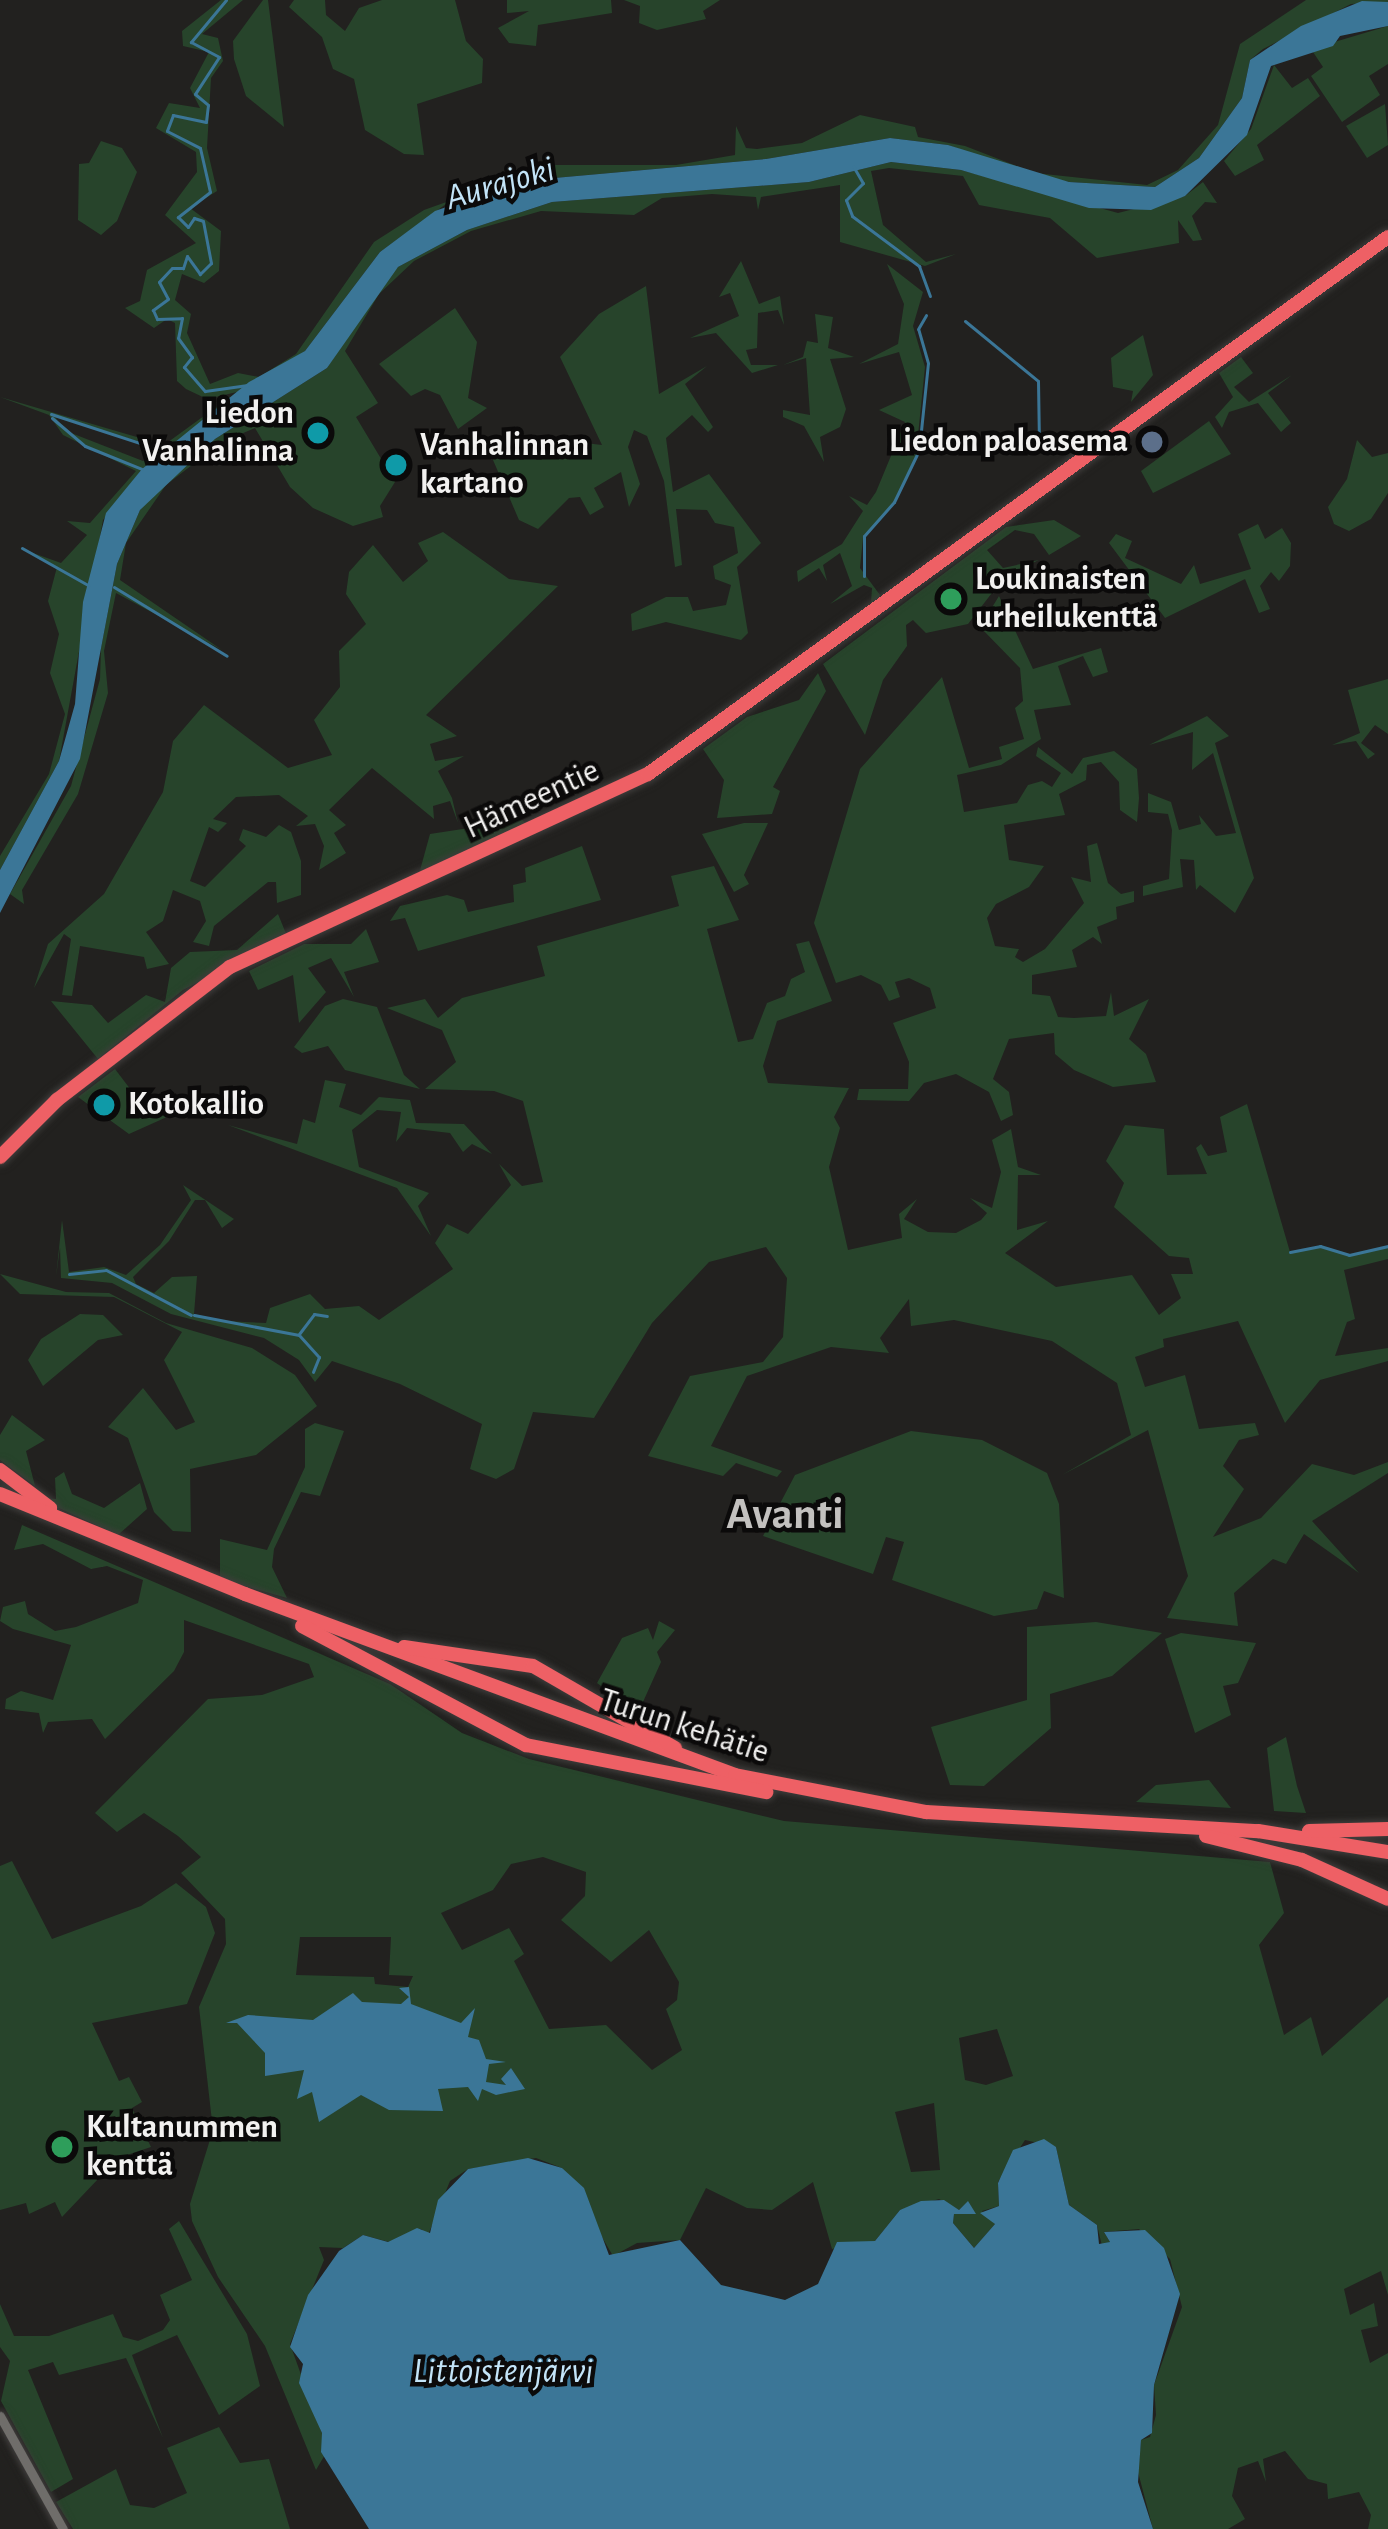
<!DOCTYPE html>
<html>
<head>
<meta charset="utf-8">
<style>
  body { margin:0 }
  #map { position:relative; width:1388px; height:2529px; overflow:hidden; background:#22211f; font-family:"Alegreya Sans",sans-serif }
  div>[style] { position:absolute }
  .green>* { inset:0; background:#27442b }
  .water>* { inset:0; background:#3b7697 }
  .stream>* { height:3px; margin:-1.5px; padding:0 1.5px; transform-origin:1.5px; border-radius:1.5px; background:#3b7697 }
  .roads { filter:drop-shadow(0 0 3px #3f3d3c) drop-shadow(0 0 3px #3f3d3c) }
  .secondary>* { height:9px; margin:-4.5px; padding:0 4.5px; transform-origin:4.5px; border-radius:4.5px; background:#6f6d6a }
  .highway>* { height:14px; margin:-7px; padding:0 7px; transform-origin:7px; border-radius:7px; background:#ee6065 }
  .dots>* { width:33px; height:33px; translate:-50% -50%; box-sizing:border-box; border:6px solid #0b0a0a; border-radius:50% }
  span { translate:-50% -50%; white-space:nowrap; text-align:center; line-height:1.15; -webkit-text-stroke:9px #0b0a0a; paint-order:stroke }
  .poi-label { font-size:33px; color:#f2f1f0; font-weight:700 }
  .right { translate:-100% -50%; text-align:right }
  .left { translate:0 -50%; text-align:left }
  .street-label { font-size:33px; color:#f2f1f0 }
  .water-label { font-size:36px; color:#c3e4f8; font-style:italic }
  .district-label { font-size:45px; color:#c3c1bf; font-weight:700 }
</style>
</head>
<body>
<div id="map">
  <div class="green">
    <div style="clip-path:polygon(evenodd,221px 0,243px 0,202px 34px,218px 38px,223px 61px,211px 78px,207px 148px,217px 191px,190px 208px,221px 231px,219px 271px,204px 283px,182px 274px,175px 300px,191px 314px,187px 333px,210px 384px,238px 373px,259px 377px,296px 354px,374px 242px,424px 210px,522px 175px,556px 165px,676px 165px,735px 155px,736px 126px,746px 148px,757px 149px,802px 143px,860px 115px,915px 127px,918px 137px,965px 146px,1035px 173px,1147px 185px,1178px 170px,1218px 125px,1240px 44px,1306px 0,1388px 0,1388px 2px,1351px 4px,1263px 49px,1250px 60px,1242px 98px,1199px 158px,1155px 187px,1069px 182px,1033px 175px,948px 145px,890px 138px,766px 159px,521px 181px,446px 204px,380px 252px,305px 351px,142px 469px,103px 520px,59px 761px,0 870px,0 856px,49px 774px,65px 714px,50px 673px,59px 634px,48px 601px,57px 567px,19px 548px,61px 563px,87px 535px,67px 521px,90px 523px,136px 471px,63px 435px,49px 415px,0 397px,164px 445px,237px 392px,207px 399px,186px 389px,177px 381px,175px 323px,167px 319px,154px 328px,125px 308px,140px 301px,147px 270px,196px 243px,165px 215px,197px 172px,196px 152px,156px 128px,169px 103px,200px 108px,190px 88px,209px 52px,183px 46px,182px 31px,221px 0,55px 417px,158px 447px,160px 453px,143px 461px,66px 431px,55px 417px)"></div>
    <div style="clip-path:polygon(263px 0,268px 0,284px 127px,246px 96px,234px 59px,233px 41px)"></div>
    <div style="clip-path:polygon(294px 0,325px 0,326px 15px,345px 31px,359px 8px,382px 0,455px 0,466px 41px,483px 59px,482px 83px,417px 104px,424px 155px,404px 154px,365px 130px,354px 79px,333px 69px,322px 37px,289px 7px)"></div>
    <div style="clip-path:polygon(507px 0,611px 0,612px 13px,538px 25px,536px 46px,509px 43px,498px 28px,529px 11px,507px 13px)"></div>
    <div style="clip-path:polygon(624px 0,720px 0,703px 11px,706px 19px,657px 30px,639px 23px,640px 6px)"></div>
    <div style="clip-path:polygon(1388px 26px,1388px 64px,1369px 76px,1380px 95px,1342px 122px,1311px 76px,1323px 67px,1311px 49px)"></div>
    <div style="clip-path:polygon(1274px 65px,1292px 88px,1308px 78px,1320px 96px,1257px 145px,1264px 160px,1235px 176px,1224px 161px,1251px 129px)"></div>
    <div style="clip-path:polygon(1385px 104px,1388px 145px,1367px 158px,1346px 126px)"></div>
    <div style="clip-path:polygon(101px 141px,122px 148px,137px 172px,117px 221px,101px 235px,78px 220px,79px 164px,89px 163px)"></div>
    <div style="clip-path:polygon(891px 162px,961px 170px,1118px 213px,1185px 196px,1203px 182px,1217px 203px,1205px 202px,1192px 216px,1202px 240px,1193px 241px,1178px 220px,1179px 243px,1097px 258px,1050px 218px,979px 205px,963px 176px,889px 168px,871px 171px,883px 225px,926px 262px,956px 254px,925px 266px,840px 242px,840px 185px,761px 197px,758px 210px,756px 197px,712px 194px,662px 198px,634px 215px,541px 211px,471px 231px,414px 261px,379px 294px,345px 351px,378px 403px,356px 417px,395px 482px,380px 506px,383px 517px,353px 526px,313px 508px,290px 487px,255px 428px,222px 442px,166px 485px,126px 543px,120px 580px,222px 650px,116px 593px,104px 651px,108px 693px,78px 794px,22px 890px,24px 904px,10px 894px,71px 786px,100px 679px,101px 648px,117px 564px,140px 510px,156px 490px,215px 439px,327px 368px,382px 282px,398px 267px,467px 230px,552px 202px,809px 182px)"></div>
    <div style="clip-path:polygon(741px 261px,759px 304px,780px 296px,784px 325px,778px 310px,758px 313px,757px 348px,746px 350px,751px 365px,778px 365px,752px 373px,716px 333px,690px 338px,739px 316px,730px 293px,719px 297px)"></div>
    <div style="clip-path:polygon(887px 264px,923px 292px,913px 326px,925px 367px,916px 455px,895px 501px,863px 538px,860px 568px,880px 595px,878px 599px,871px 603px,872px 588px,864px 585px,830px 604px,852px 586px,840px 553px,823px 565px,827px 581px,819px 568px,798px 582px,797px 571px,842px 544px,863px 511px,849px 496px,867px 505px,876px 492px,905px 422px,879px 410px,912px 395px,899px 352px,859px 364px,898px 344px,904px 304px)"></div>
    <div style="clip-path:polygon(646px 286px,659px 394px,707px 366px,685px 384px,713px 427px,708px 432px,692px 415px,666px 438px,673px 492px,709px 474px,761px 543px,737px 567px,748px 633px,741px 640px,666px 622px,632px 631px,631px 614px,666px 597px,688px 597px,693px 611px,726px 605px,731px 585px,715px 579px,713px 566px,738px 553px,734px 527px,715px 523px,707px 510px,676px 509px,682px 565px,675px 567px,664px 481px,647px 436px,634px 430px,628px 447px,640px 484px,629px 507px,621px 472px,594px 488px,604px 507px,590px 515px,580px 497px,569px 498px,538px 529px,519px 520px,493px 460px,497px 445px,517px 435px,602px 445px,560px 357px,599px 314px)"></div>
    <div style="clip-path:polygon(455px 308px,477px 342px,468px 398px,487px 408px,458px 429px,440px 395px,425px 389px,411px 396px,379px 364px)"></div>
    <div style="clip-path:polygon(815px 314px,833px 317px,828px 348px,854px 357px,830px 359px,846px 409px,840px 427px,820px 437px,824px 462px,804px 426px,783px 417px,783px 410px,810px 415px,806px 358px,783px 365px,803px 357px,807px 341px,818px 343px)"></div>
    <div style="clip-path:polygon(1143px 335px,1153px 375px,1131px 402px,1133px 391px,1113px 387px,1111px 358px)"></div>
    <div style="clip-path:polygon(1241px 357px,1253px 373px,1234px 387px,1249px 402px,1292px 375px,1268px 393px,1291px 423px,1281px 432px,1258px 403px,1229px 412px,1222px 428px,1215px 417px,1233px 397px,1219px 373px)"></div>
    <div style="clip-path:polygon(1209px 421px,1231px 454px,1153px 493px,1141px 471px)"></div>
    <div style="clip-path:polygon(1357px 440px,1372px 457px,1388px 453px,1388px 493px,1371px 519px,1349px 531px,1334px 524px,1328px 507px,1347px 479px)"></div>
    <div style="clip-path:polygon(1054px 520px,1081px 536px,1049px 555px,1034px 534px,1015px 530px,987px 550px,1003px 568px,1039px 560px,1005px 576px,968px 624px,926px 633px,913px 620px,906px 625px,907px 646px,883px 680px,865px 735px,823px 664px,1006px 527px)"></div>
    <div style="clip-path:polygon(1258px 524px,1265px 539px,1282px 528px,1291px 543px,1290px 566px,1279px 581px,1271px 572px,1260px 586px,1270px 609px,1259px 613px,1245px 579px,1165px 618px,1109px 543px,1116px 534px,1132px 541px,1125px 558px,1181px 584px,1194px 565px,1200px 584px,1251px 569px,1238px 534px)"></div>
    <div style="clip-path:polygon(443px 532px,509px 579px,558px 586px,426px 715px,457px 736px,430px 744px,435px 761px,464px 756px,438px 771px,452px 798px,458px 823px,450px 801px,433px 806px,434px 819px,372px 768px,329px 810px,346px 825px,334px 833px,346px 853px,319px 870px,324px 846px,315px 824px,296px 826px,308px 816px,279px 795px,236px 797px,213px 819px,227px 823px,218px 832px,209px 827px,190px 881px,205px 887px,246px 846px,239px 840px,243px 829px,266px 837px,279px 825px,291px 832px,301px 861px,301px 895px,277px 903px,276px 882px,268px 882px,214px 926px,209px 946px,193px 942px,206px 921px,200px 901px,173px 890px,163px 921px,146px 932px,169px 964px,147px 969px,144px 957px,80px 946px,72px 996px,62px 995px,71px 939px,64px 934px,34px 988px,48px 944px,104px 894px,163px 792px,173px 741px,204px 705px,288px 768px,332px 755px,314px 720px,340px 687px,339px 651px,366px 624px,346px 594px,349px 572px,373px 545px,403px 582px,428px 561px,418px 543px)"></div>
    <div style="clip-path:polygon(999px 596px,1033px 669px,1101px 648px,1108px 672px,1093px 677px,1083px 656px,1058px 666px,1071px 705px,1034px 710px,1041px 739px,1001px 765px,957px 775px,964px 812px,1017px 803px,1028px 785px,1042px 781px,1052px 787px,1061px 773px,1036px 756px,1038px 747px,1072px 774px,1083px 758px,1114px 751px,1137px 769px,1139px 798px,1137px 822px,1120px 810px,1119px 782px,1101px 762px,1087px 765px,1086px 780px,1059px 794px,1065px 815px,1004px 825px,1009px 860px,1044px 866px,1029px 887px,996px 904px,987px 918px,995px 946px,1019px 949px,1015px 957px,1023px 962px,1045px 949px,1084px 903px,1071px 877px,1091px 882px,1087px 846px,1097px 843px,1108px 883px,1121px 894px,1134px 891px,1134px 902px,1116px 907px,1117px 919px,1097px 927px,1102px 944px,1093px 937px,1072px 950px,1077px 967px,1032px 975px,1032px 994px,1050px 996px,1058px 1017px,1074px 1018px,1106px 1016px,1111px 992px,1114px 1016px,1149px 999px,1129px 1039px,1146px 1054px,1156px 1082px,1113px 1087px,1074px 1070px,1055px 1054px,1054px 1033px,1009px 1039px,993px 1079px,1009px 1092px,1013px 1115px,1001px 1121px,989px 1092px,956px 1074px,924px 1083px,909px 1101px,857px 1100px,859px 1089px,908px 1089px,909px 1062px,893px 1023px,936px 1008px,930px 988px,909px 978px,895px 982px,900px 997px,889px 1001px,881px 985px,861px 975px,836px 983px,814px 923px,860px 769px,942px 677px,969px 768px,1002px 759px,999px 747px,1024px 739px,1015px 708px,1023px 701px,1020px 668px,980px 627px)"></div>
    <div style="clip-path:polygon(818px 673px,826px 691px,773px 787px,780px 791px,772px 814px,717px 818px,724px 780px,703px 749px,747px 717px,799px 700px)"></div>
    <div style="clip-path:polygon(1388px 679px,1388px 734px,1375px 725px,1361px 743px,1375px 754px,1368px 759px,1356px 741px,1332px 745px,1360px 733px,1348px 690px)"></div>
    <div style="clip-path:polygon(1207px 716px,1229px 736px,1215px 743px,1254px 878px,1235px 913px,1200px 885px,1196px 890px,1194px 860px,1180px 859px,1183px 887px,1143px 896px,1143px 886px,1169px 879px,1172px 830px,1168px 814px,1148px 812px,1148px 793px,1171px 802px,1179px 830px,1201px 824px,1199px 815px,1216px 836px,1236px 833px,1213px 753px,1192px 770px,1193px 732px,1149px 745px)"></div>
    <div style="clip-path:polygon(522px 820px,529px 825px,419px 874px,430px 834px)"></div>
    <div style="clip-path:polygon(744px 823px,768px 823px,744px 875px,749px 884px,734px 892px,702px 834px)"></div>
    <div style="clip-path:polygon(582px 846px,601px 900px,418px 951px,405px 918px,390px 921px,400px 906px,447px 895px,464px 900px,468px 912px,514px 902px,513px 885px,526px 882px,525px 868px)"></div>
    <div style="clip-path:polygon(714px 866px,739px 920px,707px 929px,738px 1042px,753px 1039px,767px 1003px,785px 996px,791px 979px,805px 972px,796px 944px,809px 941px,832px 1001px,777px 1021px,763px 1066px,768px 1083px,849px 1088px,834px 1117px,840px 1128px,829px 1167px,848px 1250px,902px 1238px,899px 1214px,917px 1199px,904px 1219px,928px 1232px,956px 1233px,981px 1220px,987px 1213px,970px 1198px,992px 1208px,1001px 1172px,992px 1140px,1011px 1129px,1018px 1167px,1041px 1175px,1018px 1175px,1017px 1230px,1048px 1221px,1005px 1253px,1056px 1287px,1132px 1275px,1159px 1315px,1181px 1298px,1171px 1274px,1193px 1274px,1189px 1258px,1169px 1256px,1114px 1207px,1124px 1183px,1106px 1161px,1125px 1125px,1164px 1129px,1167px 1175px,1207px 1174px,1196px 1148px,1201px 1144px,1208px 1156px,1227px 1152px,1220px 1117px,1247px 1104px,1290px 1252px,1320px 1246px,1349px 1255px,1388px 1246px,1388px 1259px,1344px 1270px,1355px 1319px,1347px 1322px,1335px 1356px,1388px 1348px,1388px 1361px,1320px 1380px,1285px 1423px,1238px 1321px,1163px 1339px,1164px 1347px,1135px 1357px,1145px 1387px,1185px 1375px,1199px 1429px,1255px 1423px,1259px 1435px,1239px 1440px,1223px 1466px,1244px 1489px,1213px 1537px,1261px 1518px,1312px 1464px,1354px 1475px,1388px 1462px,1388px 1473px,1312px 1521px,1359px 1573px,1304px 1534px,1286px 1564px,1273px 1559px,1234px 1593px,1238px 1626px,1167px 1618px,1188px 1576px,1148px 1430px,1062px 1475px,1131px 1435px,1117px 1383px,1052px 1341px,954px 1320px,911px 1326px,909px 1299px,880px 1338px,889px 1353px,831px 1347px,747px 1376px,711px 1446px,782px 1471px,777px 1477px,736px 1463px,723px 1476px,648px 1456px,690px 1376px,763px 1362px,783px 1337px,787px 1278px,766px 1247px,709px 1262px,652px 1323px,594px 1418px,533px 1412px,514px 1469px,496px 1479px,470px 1469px,482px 1424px,400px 1384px,332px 1361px,315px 1382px,299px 1360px,264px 1338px,171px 1314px,112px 1283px,61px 1278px,60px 1247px,56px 1277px,62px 1220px,69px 1272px,104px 1267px,126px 1275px,160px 1245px,191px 1200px,183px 1185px,234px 1219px,222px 1228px,205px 1200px,195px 1200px,169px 1241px,133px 1277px,136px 1284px,154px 1293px,172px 1277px,197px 1276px,194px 1314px,224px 1321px,266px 1323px,270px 1308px,310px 1294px,325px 1309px,359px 1306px,379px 1320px,453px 1269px,435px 1243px,447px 1224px,468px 1234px,511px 1185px,499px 1164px,522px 1186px,543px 1182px,523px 1101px,494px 1091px,425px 1089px,456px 1062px,442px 1030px,387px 1008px,425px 999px,438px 1018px,462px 998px,545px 976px,537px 946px,679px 906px,671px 876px)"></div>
    <div style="clip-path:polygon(278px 914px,287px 936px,183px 990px,98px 1059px,51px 1001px,92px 1005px,108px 1023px,146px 995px,165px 1002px,171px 968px,190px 952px,237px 950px)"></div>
    <div style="clip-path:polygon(366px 929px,379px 962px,344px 972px,354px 997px,331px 958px,308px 968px,326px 992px,299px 1023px,293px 975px,258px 990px,249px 971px,304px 944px,351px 944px)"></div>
    <div style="clip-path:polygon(343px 999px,377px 1007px,404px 1075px,420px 1089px,345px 1070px,328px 1046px,302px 1053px,294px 1047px,325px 1006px)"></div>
    <div style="clip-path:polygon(115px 1069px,134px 1094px,187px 1108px,129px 1134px,78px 1097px)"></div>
    <div style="clip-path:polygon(325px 1080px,346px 1084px,339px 1107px,361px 1115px,379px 1097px,410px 1100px,416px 1123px,464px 1124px,492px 1154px,472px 1144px,463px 1152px,450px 1133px,407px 1128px,396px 1142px,401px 1112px,377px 1110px,352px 1130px,359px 1167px,429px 1193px,418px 1206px,431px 1236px,397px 1188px,228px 1125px,297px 1144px,303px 1119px,315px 1123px)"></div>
    <div style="clip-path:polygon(0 1274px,66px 1292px,109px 1293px,166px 1323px,252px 1348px,295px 1375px,317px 1406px,256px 1455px,190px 1469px,191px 1532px,173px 1531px,154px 1512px,128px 1438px,108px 1427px,143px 1388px,176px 1430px,195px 1422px,164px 1360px,182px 1332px,114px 1297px,20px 1294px)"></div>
    <div style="clip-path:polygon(80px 1314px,103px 1315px,123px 1335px,98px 1340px,43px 1386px,28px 1360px,41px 1339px)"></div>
    <div style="clip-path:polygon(12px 1415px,45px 1440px,26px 1451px,35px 1486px,0 1460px,0 1435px)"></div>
    <div style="clip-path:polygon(315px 1423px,344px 1431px,320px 1496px,301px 1492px,274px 1549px,272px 1567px,287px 1598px,220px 1579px,220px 1539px,267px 1550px,305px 1467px,305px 1429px)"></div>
    <div style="clip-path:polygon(911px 1431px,982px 1440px,1047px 1473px,1059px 1504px,1064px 1598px,1044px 1591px,1037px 1609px,994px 1616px,892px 1580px,904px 1542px,886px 1537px,873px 1574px,763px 1536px,795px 1475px)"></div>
    <div style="clip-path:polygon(64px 1472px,72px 1494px,104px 1508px,140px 1483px,147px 1509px,118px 1535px,37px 1498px,56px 1499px,55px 1478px)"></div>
    <div style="clip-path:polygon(evenodd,22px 1525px,390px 1684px,462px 1733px,529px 1759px,784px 1821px,1270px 1862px,1284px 1913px,1259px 1945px,1284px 2035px,1311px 2017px,1322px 2056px,1388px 1997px,1388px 2295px,1381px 2271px,1344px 2289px,1350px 2315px,1374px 2303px,1378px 2326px,1361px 2330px,1370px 2363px,1388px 2353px,1388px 2529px,1368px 2529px,1371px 2515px,1359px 2492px,1328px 2499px,1327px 2484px,1308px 2479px,1285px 2451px,1263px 2459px,1266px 2482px,1258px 2461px,1238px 2468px,1232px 2496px,1245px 2519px,1228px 2529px,1153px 2529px,1138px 2472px,1141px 2440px,1150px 2437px,1156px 2415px,1154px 2385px,1182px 2307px,1170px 2259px,1139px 2229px,1104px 2232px,1110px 2242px,1102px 2246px,1097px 2225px,1069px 2205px,1056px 2147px,1025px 2140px,998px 2182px,999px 2206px,982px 2211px,995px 2224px,974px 2248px,953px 2223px,954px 2214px,975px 2214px,968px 2202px,959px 2210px,939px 2199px,900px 2210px,875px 2241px,832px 2249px,813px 2182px,772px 2210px,747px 2208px,706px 2188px,680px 2240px,637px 2243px,613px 2256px,562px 2168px,536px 2158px,468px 2169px,450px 2181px,428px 2235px,421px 2229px,389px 2242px,363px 2235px,343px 2248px,319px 2247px,324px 2260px,290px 2344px,322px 2433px,326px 2453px,316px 2470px,265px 2346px,218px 2277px,192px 2221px,190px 2204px,213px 2130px,199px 2007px,226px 1944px,225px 1919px,181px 1873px,201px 1857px,178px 1836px,144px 1813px,117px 1832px,95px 1813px,208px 1699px,262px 1695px,314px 1677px,309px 1664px,184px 1620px,184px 1652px,174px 1671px,105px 1739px,92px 1719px,48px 1722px,43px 1733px,39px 1713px,5px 1709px,6px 1699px,21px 1691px,53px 1700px,71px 1645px,13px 1629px,0 1621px,3px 1607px,25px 1601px,28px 1614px,55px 1631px,76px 1627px,138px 1603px,143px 1580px,107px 1566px,91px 1569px,43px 1544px,14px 1550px,22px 1525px,543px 1857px,586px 1872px,585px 1896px,561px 1920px,611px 1962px,649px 1930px,679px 1982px,677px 2000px,666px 2009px,682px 2050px,652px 2070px,606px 2025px,549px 2029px,514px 1961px,524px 1954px,509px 1928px,462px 1950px,441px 1913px,493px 1890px,511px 1864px,543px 1857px,22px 1525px,300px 1937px,391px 1937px,389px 1975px,413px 1976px,408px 1987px,375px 1984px,374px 1977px,296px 1975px,300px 1937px,22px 1525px,997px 2029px,1013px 2076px,986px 2085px,965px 2080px,959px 2038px,997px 2029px,22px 1525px,934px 2103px,940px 2170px,911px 2172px,895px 2112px,934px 2103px)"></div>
    <div style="clip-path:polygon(659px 1621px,675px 1630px,657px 1652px,661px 1662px,638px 1713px,597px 1683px,622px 1638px,648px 1628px,653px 1640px)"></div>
    <div style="clip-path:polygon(1096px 1622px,1162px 1633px,1112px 1676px,1050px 1694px,1051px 1728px,984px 1786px,950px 1785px,931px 1727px,1027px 1700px,1027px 1627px)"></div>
    <div style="clip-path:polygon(1181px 1633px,1256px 1643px,1238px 1683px,1223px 1686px,1231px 1715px,1195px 1733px,1165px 1639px)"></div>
    <div style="clip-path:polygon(1286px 1737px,1297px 1786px,1306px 1813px,1274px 1811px,1267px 1748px)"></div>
    <div style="clip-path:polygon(1209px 1780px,1231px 1808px,1136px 1802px,1156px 1785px)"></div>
    <div style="clip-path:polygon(12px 1861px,52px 1939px,141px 1906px,176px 1883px,206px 1907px,215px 1933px,187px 2004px,92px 2023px,119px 2081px,129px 2077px,142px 2102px,132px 2108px,151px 2147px,118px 2158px,62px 2217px,55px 2202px,29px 2214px,26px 2203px,0 2210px,0 1866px)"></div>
    <div style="clip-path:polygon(179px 2221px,247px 2334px,260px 2386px,219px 2415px,177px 2335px,132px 2355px,163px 2438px,126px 2358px,59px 2375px,53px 2362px,28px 2370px,73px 2479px,51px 2492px,1px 2401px,10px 2361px,0 2347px,0 2304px,14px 2336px,49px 2336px,113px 2314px,123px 2337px,138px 2341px,163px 2330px,170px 2320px,160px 2295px,192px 2280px,169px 2229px)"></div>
    <div style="clip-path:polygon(219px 2427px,240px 2463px,269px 2459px,290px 2529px,73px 2529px,56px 2502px,116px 2469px,130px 2505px,154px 2508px,187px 2493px,167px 2448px)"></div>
  </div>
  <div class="water">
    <div style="clip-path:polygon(1362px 1px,1388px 2px,1388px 26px,1340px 36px,1333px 46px,1271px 66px,1247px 135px,1185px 196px,1151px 210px,1089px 208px,961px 170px,891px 162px,809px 182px,552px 202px,467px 230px,398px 267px,327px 368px,215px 439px,140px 510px,117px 564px,80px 759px,0 913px,0 870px,59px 761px,75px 704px,83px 602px,106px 513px,142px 469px,249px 382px,305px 351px,380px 252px,435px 211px,521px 181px,766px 159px,890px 138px,948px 145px,1069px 182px,1155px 187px,1199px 158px,1242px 98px,1250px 60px,1301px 26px)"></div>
    <div style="clip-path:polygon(409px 1987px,411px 2004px,461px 2023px,475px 2008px,468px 2037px,479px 2040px,486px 2059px,506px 2062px,489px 2064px,486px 2082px,506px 2085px,501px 2079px,511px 2068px,525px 2089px,496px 2095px,482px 2089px,478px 2101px,468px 2087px,438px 2089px,443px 2111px,389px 2110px,361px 2095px,319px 2122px,312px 2092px,297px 2099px,304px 2070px,265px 2076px,265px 2053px,237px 2023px,226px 2023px,248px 2015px,313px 2020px,353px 1993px,362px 2002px,401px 2004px,409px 1997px,399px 1988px)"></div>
    <div style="clip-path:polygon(1044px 2139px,1056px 2147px,1069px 2205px,1097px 2225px,1099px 2244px,1110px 2242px,1104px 2232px,1145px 2230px,1164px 2248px,1180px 2294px,1154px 2385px,1152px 2433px,1141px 2440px,1138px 2482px,1153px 2529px,369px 2529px,321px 2452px,322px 2433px,299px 2383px,303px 2364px,290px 2347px,308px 2295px,339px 2251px,363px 2235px,388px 2242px,417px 2228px,430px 2233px,438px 2200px,468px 2169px,528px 2158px,562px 2168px,584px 2188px,609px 2255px,680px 2240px,721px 2285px,785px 2300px,818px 2284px,837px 2242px,875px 2241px,900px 2210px,921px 2201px,944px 2200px,959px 2210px,968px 2201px,976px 2214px,954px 2214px,953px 2223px,974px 2248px,995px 2224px,980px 2213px,999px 2206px,998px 2183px,1013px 2150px)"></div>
  </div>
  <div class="stream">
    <div style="left:226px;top:0;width:55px;rotate:129.8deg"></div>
    <div style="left:191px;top:42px;width:32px;rotate:28deg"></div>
    <div style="left:219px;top:57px;width:44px;rotate:123deg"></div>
    <div style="left:195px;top:94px;width:17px;rotate:40deg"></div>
    <div style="left:208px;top:105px;width:17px;rotate:97deg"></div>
    <div style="left:206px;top:122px;width:34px;rotate:-168deg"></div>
    <div style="left:173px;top:115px;width:17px;rotate:111deg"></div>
    <div style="left:167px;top:131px;width:37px;rotate:27deg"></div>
    <div style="left:200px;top:148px;width:45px;rotate:77.2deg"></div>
    <div style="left:210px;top:192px;width:41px;rotate:142deg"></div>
    <div style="left:178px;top:217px;width:14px;rotate:45deg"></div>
    <div style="left:188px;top:227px;width:11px;rotate:-56deg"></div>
    <div style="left:194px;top:218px;width:9px;rotate:18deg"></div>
    <div style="left:203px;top:221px;width:43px;rotate:79.2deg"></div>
    <div style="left:211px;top:263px;width:16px;rotate:135deg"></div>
    <div style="left:200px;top:274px;width:22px;rotate:-126deg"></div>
    <div style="left:187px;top:256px;width:13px;rotate:108deg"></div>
    <div style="left:183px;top:268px;width:11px;rotate:180deg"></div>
    <div style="left:172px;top:268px;width:19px;rotate:133deg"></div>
    <div style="left:159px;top:282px;width:19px;rotate:62deg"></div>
    <div style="left:168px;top:299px;width:19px;rotate:144deg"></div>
    <div style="left:153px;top:310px;width:10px;rotate:66deg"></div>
    <div style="left:157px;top:319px;width:25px;rotate:-2deg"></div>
    <div style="left:182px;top:318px;width:20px;rotate:101deg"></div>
    <div style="left:178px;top:338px;width:24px;rotate:54deg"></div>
    <div style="left:192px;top:357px;width:13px;rotate:129deg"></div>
    <div style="left:184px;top:367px;width:32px;rotate:49deg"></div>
    <div style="left:205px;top:391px;width:43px;rotate:-7.9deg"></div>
    <div style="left:853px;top:166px;width:20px;rotate:60deg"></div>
    <div style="left:863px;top:183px;width:24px;rotate:135deg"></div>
    <div style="left:846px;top:200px;width:17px;rotate:69deg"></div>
    <div style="left:852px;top:216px;width:84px;rotate:36.7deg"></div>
    <div style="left:919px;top:266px;width:32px;rotate:70deg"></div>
    <div style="left:965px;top:321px;width:94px;rotate:39.4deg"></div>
    <div style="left:1038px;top:381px;width:63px;rotate:89.1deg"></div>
    <div style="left:51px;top:414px;width:122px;rotate:18.1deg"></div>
    <div style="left:52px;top:418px;width:43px;rotate:40.3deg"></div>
    <div style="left:85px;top:446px;width:61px;rotate:22deg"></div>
    <div style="left:22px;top:548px;width:76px;rotate:29.3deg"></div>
    <div style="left:864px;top:576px;width:40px;rotate:-90deg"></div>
    <div style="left:864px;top:536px;width:45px;rotate:-48.6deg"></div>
    <div style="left:894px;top:502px;width:58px;rotate:-64.3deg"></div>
    <div style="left:919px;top:450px;width:87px;rotate:-84.1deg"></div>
    <div style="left:928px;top:363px;width:35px;rotate:-106deg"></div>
    <div style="left:918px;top:329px;width:16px;rotate:-60deg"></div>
    <div style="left:114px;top:587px;width:132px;rotate:31.4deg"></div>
    <div style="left:1290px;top:1252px;width:31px;rotate:-11deg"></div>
    <div style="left:1320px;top:1246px;width:30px;rotate:17deg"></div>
    <div style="left:1349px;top:1255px;width:40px;rotate:-13deg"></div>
    <div style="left:69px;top:1274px;width:37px;rotate:-6deg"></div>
    <div style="left:106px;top:1270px;width:96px;rotate:27.9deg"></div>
    <div style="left:194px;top:1315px;width:107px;rotate:10.8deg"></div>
    <div style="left:299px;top:1335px;width:30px;rotate:48deg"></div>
    <div style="left:319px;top:1357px;width:16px;rotate:112deg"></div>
    <div style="left:299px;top:1334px;width:25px;rotate:-53deg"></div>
    <div style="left:314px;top:1314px;width:13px;rotate:9deg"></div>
  </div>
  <div class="roads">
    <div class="secondary">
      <div style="left:0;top:2416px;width:129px;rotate:60.9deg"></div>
    </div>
    <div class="highway">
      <div style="left:0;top:1157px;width:81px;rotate:-45deg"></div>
      <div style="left:57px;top:1100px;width:218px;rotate:-37.6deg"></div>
      <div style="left:230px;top:967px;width:460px;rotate:-24.8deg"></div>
      <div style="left:648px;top:774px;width:914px;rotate:-35.97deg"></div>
      <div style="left:0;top:1470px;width:63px;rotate:37.2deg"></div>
      <div style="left:0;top:1494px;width:265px;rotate:22.2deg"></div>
      <div style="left:245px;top:1594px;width:522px;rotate:20.27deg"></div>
      <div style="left:735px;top:1775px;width:195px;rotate:11deg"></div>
      <div style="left:926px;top:1812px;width:333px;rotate:3.3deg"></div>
      <div style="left:1258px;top:1831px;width:132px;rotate:9.2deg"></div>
      <div style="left:302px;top:1626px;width:254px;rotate:28deg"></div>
      <div style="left:526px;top:1745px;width:245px;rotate:11.1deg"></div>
      <div style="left:404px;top:1647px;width:130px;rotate:8.4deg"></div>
      <div style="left:533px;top:1666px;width:164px;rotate:30deg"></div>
      <div style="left:1309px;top:1831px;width:79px;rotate:-1.5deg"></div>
      <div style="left:1206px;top:1836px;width:99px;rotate:14deg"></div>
      <div style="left:1302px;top:1860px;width:94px;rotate:24.4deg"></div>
    </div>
  </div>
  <div class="dots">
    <div style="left:318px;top:433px;background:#0f9aa8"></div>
    <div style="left:1152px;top:442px;background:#5c6f8a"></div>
    <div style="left:396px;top:465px;background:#0f9aa8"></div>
    <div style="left:951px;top:599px;background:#2e9e5b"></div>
    <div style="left:104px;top:1105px;background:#0f9aa8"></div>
    <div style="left:62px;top:2147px;background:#2e9e5b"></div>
  </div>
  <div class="poi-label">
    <span class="right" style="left:294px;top:433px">Liedon<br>Vanhalinna</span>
    <span class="right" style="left:1128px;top:442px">Liedon paloasema</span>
    <span class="left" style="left:420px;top:465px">Vanhalinnan<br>kartano</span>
    <span class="left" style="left:975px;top:599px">Loukinaisten<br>urheilukenttä</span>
    <span class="left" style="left:128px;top:1105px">Kotokallio</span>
    <span class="left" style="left:86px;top:2147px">Kultanummen<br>kenttä</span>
  </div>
  <div class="street-label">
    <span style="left:532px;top:800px;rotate:-25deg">Hämeentie</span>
    <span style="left:684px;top:1727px;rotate:18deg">Turun kehätie</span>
  </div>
  <div class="water-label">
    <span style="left:500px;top:184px;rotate:-16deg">Aurajoki</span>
    <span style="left:503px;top:2372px">Littoistenjärvi</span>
  </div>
  <div class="district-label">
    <span style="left:785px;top:1515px">Avanti</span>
  </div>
</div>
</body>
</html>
